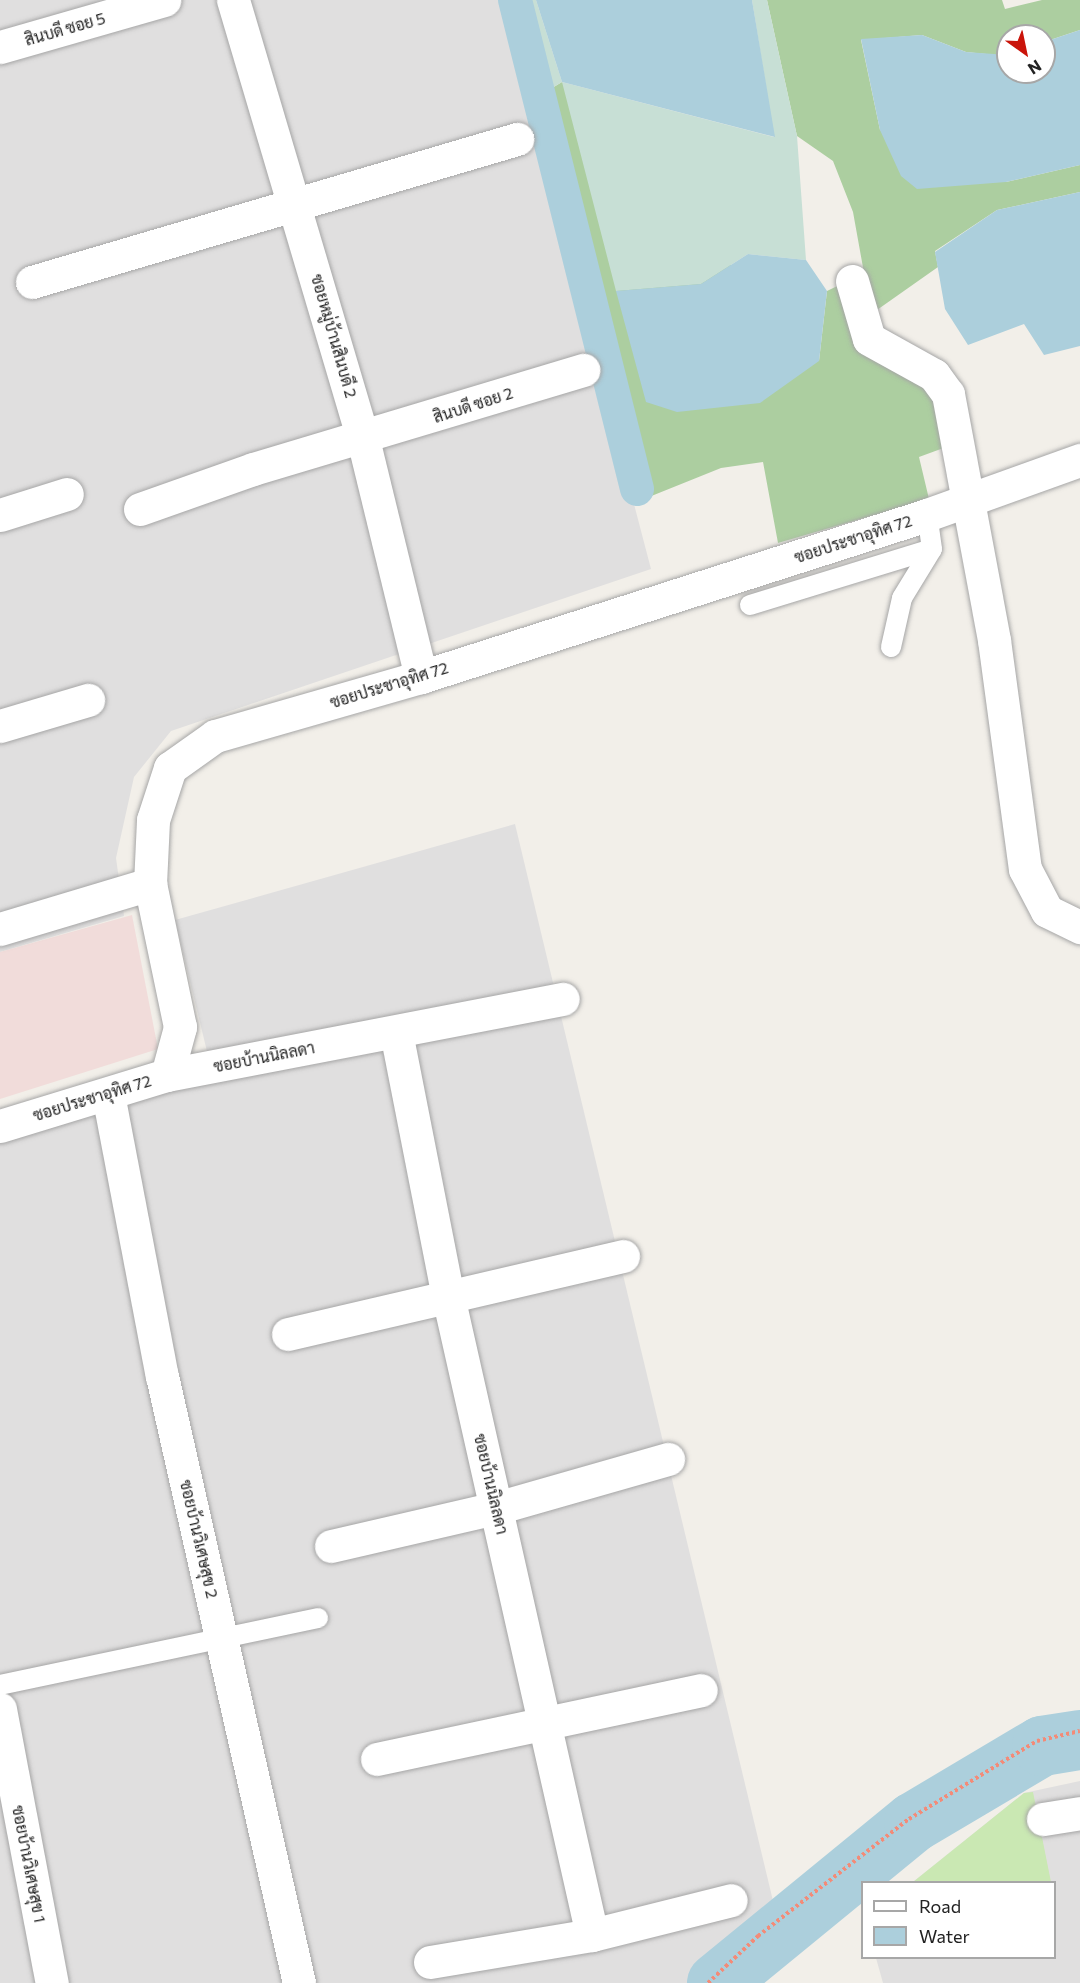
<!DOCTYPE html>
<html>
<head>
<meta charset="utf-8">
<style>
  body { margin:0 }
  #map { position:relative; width:1080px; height:1983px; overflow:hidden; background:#f2efe9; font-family:Commissioner,Sarabun,sans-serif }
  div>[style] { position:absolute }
  .residential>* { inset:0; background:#e0dfdf }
  .commercial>* { inset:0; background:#f1dcda }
  .grass>* { inset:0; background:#cae8b3 }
  .forest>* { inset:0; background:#accea0 }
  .wetland>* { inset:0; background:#c7dfd5 }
  .water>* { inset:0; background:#accfdc }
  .canal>* { height:34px; margin:-17px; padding:0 17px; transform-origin:17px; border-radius:17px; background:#accfdc }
  .river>* { height:60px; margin:-30px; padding:0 30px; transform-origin:30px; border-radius:30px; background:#accfdc }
  .path>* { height:4px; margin-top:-2px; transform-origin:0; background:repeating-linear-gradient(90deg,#f38b78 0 3px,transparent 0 6px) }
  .roads { filter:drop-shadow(0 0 2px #a6a6a6) drop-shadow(0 0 2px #a6a6a6) }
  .service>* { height:20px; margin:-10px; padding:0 10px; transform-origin:10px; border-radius:10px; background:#fff }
  .minor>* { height:33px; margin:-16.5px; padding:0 16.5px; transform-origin:16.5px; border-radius:16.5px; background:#fff }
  span { translate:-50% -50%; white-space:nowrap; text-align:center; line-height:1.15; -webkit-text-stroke:6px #fff; paint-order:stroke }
  .street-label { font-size:16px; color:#222 }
  .legend { position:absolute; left:861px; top:1881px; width:195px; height:78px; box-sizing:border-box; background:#fff; border:2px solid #a7a7a7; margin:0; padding:8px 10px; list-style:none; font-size:18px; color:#222 }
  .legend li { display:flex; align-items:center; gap:12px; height:30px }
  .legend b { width:30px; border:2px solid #a7a7a7 }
  .north { position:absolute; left:996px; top:24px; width:60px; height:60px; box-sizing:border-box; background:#fff; border:2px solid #a7a7a7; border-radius:50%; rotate:147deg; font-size:16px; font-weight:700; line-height:24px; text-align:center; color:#222 }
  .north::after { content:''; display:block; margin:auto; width:21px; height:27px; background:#ca140a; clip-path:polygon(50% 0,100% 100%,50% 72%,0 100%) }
</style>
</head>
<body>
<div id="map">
  <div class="residential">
    <div style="clip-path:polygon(0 0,502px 0,651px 569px,171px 731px,134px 777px,116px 858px,124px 916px,0 952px)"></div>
    <div style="clip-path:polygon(515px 824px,774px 1905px,697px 1983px,0 1983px,0 1143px,213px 1076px,175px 920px)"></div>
    <div style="clip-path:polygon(1080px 1781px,1080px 1983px,883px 1983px,876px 1958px,1054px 1958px,1054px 1882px,913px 1882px,1024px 1793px)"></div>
  </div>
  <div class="commercial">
    <div style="clip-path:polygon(132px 915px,158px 1049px,0 1099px,0 952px)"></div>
  </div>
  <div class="grass">
    <div style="clip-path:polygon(1033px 1792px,1051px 1882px,913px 1882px,1024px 1793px)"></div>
  </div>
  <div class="forest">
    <div style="clip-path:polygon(767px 0,1002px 0,1005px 9px,1042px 0,1080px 0,1080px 30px,1044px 42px,1044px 36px,1008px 36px,1006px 56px,966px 52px,922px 35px,861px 40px,880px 130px,1006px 182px,1080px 165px,1080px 192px,997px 210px,935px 251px,938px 267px,867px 317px,968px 439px,919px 457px,929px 499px,778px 543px,763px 462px,721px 468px,634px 503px,529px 102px,562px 82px,819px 361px,827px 291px,864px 273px,853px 212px,833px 161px,797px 136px)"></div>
  </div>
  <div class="wetland">
    <div style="clip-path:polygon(502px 0,536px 0,562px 82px,774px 137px,752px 0,767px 0,797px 136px,806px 260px,748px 254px,701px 284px,616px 291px,562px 82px,529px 102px)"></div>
  </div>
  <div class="water">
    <div style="clip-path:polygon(536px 0,752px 0,775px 137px,562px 82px)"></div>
    <div style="clip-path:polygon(1080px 30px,1080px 165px,1006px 182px,917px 189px,901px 176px,880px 130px,861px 39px,922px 35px,966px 52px,1008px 55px,1008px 72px,1044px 72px,1044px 42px)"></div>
    <div style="clip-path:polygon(1080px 192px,1080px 346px,1044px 355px,1024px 324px,968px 345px,945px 309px,935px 252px,997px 210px)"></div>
    <div style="clip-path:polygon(748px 254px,806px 260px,827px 291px,819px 361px,760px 403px,677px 412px,646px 402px,616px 291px,701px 284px)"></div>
  </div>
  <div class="canal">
    <div style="left:515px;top:0;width:504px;rotate:75.99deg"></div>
  </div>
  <div class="river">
    <div style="left:717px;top:1983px;width:254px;rotate:-39.3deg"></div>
    <div style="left:914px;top:1822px;width:149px;rotate:-30.7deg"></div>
    <div style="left:1042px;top:1746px;width:38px;rotate:-9deg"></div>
  </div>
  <div class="path">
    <div style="left:708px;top:1983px;width:69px;rotate:-43.2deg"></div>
    <div style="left:758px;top:1936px;width:191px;rotate:-37.8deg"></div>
    <div style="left:909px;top:1819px;width:150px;rotate:-31.4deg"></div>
    <div style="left:1037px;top:1741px;width:44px;rotate:-13.1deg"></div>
  </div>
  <div class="roads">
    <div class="service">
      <div style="left:750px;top:605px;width:190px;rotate:-17.1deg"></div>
      <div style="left:891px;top:647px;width:50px;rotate:-77.3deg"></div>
      <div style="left:902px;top:598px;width:57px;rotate:-58.5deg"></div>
      <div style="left:932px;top:549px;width:34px;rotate:-98deg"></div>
      <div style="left:0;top:1685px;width:325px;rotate:-11.9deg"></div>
    </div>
    <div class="minor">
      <div style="left:233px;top:0;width:458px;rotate:73.5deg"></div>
      <div style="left:363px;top:439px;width:245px;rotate:76.3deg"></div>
      <div style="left:0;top:47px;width:171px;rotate:-16deg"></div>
      <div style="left:852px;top:281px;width:60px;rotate:73.7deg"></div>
      <div style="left:869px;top:339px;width:74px;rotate:29deg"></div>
      <div style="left:934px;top:375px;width:24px;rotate:54deg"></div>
      <div style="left:948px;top:394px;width:250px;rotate:79.4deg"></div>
      <div style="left:994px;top:640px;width:231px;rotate:82.3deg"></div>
      <div style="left:1025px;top:869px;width:47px;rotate:62.4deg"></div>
      <div style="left:1047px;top:911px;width:37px;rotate:26deg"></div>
      <div style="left:32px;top:282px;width:506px;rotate:-16.43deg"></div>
      <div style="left:140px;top:509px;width:120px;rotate:-19.5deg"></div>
      <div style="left:253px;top:469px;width:345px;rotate:-16.7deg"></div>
      <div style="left:0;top:515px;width:70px;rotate:-17.4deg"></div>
      <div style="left:0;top:726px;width:92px;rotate:-16.5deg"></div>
      <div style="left:0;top:929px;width:157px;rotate:-16.7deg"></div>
      <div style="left:396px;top:1032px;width:269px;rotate:78.9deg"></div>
      <div style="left:448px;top:1296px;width:655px;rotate:77.3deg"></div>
      <div style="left:167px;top:1075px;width:403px;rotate:-10.9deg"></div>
      <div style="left:108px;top:1094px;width:287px;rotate:79.2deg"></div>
      <div style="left:162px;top:1376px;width:622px;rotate:77.28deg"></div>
      <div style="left:0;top:1126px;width:175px;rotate:-17deg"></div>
      <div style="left:167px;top:1075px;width:50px;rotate:-74.8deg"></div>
      <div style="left:180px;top:1027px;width:146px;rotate:-101.8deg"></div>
      <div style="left:150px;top:884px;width:64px;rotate:-87.3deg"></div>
      <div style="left:153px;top:820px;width:55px;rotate:-71.9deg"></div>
      <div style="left:170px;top:768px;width:55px;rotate:-35.4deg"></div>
      <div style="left:215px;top:736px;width:214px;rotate:-16deg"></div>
      <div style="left:421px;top:677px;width:531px;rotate:-17.75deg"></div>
      <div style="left:927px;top:515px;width:163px;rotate:-19.8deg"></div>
      <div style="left:288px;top:1334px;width:344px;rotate:-13.1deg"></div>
      <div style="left:331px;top:1546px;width:169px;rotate:-13deg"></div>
      <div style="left:496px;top:1508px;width:179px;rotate:-15.9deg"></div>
      <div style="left:0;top:1709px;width:279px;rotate:79.3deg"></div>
      <div style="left:377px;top:1759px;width:331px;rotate:-12deg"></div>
      <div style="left:1043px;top:1819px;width:37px;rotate:-9deg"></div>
      <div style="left:430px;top:1962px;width:164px;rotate:-9.5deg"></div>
      <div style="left:592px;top:1935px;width:143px;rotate:-14.1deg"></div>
    </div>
  </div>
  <div class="street-label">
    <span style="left:65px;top:29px;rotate:-16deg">สินบดี ซอย 5</span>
    <span style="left:334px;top:336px;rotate:74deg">ซอยหมู่บ้านสินบดี 2</span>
    <span style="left:473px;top:405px;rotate:-18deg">สินบดี ซอย 2</span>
    <span style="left:853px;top:539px;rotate:-18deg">ซอยประชาอุทิศ 72</span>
    <span style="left:389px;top:685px;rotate:-17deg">ซอยประชาอุทิศ 72</span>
    <span style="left:264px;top:1057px;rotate:-11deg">ซอยบ้านนิลลดา</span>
    <span style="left:92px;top:1098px;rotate:-17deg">ซอยประชาอุทิศ 72</span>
    <span style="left:491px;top:1484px;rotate:77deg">ซอยบ้านนิลลดา</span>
    <span style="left:199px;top:1539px;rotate:77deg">ซอยบ้านวิเศษสุข 2</span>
    <span style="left:29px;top:1864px;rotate:79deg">ซอยบ้านวิเศษสุข 1</span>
  </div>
  <ul class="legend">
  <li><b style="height:8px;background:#fff"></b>Road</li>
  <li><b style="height:16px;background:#accfdc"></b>Water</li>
  </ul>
  <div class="north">N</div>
</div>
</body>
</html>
